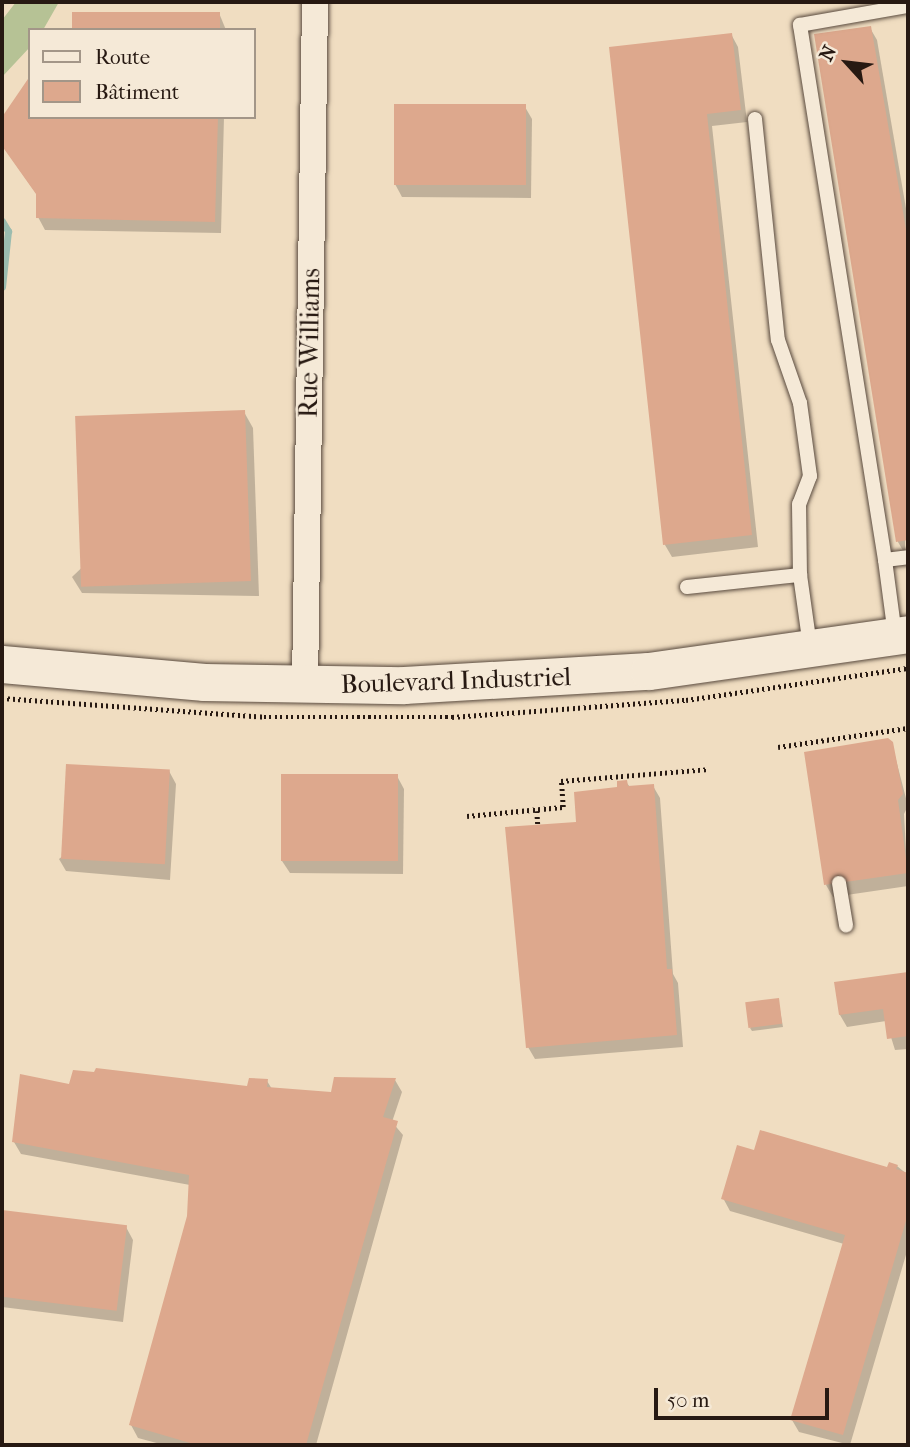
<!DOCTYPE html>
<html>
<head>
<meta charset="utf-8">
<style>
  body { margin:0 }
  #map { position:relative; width:910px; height:1447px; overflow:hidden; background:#f0ddc1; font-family:"IM FELL French Canon",serif }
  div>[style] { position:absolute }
  .green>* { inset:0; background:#b6c295 }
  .shadow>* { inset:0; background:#0003 }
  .stream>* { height:7px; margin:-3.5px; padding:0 3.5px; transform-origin:3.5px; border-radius:3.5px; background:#9bbcaf }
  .building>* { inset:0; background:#dda88d; transform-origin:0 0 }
  .path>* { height:4.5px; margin-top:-2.25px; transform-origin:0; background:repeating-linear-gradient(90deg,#271912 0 2px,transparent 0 5.5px) }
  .roads { filter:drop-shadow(0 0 2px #594a3e) drop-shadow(0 0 2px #594a3e) }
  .lane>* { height:14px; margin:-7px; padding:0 7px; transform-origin:7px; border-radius:7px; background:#f5e9d7 }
  .street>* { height:26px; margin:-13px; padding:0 13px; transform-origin:13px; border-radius:13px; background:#f5e9d7 }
  .secondary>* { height:37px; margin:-18.5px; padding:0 18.5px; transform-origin:18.5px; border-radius:18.5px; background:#f5e9d7 }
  span { translate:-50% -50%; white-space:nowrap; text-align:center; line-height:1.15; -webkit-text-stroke:5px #f5e9d7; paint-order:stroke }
  .street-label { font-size:26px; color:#271912 }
  .frame { position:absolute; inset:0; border:4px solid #271912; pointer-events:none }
  .legend { position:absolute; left:28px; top:28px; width:228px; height:91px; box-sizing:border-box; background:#f5e9d7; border:2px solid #a39688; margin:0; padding:9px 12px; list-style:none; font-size:21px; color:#271912 }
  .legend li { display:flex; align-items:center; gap:14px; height:35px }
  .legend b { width:35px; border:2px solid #a39688 }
  .north { position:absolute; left:812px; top:28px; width:70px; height:70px; -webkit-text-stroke:5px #f5e9d7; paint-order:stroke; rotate:297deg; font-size:19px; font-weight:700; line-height:28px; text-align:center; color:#271912 }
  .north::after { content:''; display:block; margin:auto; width:24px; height:32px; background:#271912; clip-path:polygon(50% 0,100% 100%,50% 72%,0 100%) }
  .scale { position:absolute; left:654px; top:1388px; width:175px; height:32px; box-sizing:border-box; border:4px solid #271912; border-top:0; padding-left:9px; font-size:21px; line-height:24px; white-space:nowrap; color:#271912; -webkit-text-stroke:5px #f5e9d7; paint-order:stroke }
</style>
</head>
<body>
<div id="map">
  <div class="green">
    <div style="clip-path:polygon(16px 2px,59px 2px,43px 30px,30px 30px,30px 47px,2px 77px,2px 20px)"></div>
  </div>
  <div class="shadow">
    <div style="clip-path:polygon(219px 13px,226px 30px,63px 30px)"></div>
    <div style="clip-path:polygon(870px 28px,877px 40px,908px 220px,905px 554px,898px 542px)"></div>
    <div style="clip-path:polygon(731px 34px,738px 47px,747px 122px,712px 126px,758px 547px,672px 557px,665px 545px,611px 48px)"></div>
    <div style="clip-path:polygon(30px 79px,30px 117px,224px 117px,221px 233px,45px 230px,38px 217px,38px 196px,2px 145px,2px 120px)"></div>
    <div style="clip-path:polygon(525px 107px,532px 119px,531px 198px,402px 197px,395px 184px)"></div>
    <div style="clip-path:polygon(244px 412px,253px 428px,259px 596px,82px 593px,72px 577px)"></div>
    <div style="clip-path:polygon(894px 752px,908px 806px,904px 814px,908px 886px,833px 897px,826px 885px)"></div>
    <div style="clip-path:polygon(169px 771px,176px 784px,170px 880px,66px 871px,59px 859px)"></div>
    <div style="clip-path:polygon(397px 776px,404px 789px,403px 874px,290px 873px,282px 861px)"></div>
    <div style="clip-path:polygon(626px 782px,630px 787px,653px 786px,660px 798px,673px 974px,678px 983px,683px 1047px,535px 1059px,528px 1047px,577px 823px)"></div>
    <div style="clip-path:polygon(908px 974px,908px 1049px,895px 1050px,886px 1021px,847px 1027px,840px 1015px,836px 984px)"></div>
    <div style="clip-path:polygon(778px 999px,783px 1027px,752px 1031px,750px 1028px)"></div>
    <div style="clip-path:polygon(395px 1080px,402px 1092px,392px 1122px,403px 1135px,316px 1445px,164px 1445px,138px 1438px,131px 1425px,189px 1216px,190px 1185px,21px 1154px,14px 1142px,70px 1087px,249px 1088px,267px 1081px,272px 1089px,332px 1093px)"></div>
    <div style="clip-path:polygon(755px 1152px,888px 1169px,897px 1166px,908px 1175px,908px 1248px,850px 1445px,799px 1432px,792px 1420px,844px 1244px,730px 1211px,723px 1198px)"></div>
    <div style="clip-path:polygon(2px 1212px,126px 1227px,133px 1240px,123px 1322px,2px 1307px)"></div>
  </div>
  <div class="stream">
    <div style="left:2px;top:221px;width:12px;rotate:59deg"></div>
    <div style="left:8px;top:231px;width:56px;rotate:96.1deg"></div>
  </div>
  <div class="building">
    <div style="left:72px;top:12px;width:148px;height:21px"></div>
    <div style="clip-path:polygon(871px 26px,908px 241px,908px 540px,896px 542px,814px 34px)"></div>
    <div style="clip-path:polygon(732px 33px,741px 110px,707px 114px,752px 535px,663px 545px,609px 47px)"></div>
    <div style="clip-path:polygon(30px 76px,30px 117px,218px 117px,215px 222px,36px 218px,36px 194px,2px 146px,2px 117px)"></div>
    <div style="left:394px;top:104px;width:132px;height:81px"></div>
    <div style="left:245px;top:410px;width:171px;height:170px;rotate:88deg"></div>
    <div style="clip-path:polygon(888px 738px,893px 742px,903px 794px,898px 800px,908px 873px,824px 885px,804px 752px)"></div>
    <div style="left:66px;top:764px;width:104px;height:95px;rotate:3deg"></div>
    <div style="left:281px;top:774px;width:117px;height:87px"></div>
    <div style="clip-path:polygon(627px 780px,628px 786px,654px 784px,667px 969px,672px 969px,677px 1035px,526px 1048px,505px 827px,576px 822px,574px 792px,617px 787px,617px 781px)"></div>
    <div style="clip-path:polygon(908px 972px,908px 1036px,887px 1039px,883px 1009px,839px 1015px,834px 982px)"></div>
    <div style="left:779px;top:998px;width:26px;height:34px;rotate:83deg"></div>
    <div style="clip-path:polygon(96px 1068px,247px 1086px,249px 1078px,268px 1079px,267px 1087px,331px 1092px,334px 1077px,396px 1078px,383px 1117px,398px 1121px,306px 1445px,197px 1445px,129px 1425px,187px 1216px,189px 1175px,12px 1142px,20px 1074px,69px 1084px,73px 1070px,94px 1072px)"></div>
    <div style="clip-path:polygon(760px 1130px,887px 1167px,889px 1162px,898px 1165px,896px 1169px,908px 1173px,908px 1214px,843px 1435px,790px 1420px,845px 1235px,721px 1199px,737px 1145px,754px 1150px)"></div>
    <div style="left:2px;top:1210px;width:126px;height:86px;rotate:7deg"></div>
  </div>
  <div class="path">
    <div style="left:2px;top:698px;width:263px;rotate:4.1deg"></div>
    <div style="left:264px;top:717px;width:188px"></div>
    <div style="left:452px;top:717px;width:235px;rotate:-4.2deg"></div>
    <div style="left:686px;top:700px;width:224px;rotate:-8.2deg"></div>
    <div style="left:778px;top:747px;width:131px;rotate:-8.3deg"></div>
    <div style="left:537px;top:811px;width:13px;rotate:86deg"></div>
    <div style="left:467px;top:816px;width:96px;rotate:-5.4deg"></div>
    <div style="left:563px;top:807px;width:26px;rotate:-94deg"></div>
    <div style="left:561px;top:781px;width:148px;rotate:-4.6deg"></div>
  </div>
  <div class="roads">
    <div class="lane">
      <div style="left:755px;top:119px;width:222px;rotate:84.1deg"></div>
      <div style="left:778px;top:340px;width:67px;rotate:70.8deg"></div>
      <div style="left:800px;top:403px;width:74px;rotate:82.2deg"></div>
      <div style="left:810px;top:476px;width:30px;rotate:111deg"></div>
      <div style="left:799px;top:504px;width:71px;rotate:89.2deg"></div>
      <div style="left:885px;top:560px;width:542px;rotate:-99.03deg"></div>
      <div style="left:800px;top:25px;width:110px;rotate:-10deg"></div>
      <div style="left:687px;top:587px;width:114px;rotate:-6.1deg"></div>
      <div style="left:800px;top:575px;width:72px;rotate:82deg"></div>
      <div style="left:895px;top:635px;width:76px;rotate:-97.6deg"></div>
      <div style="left:885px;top:560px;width:23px;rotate:-7deg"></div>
      <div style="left:839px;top:883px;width:43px;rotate:80.5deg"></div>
    </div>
    <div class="street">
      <div style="left:305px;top:685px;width:683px;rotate:-89.16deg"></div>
    </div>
    <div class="secondary">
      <div style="left:2px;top:664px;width:203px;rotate:5.1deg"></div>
      <div style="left:204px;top:682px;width:200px;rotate:0.9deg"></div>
      <div style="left:404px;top:685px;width:245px;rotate:-3.3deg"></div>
      <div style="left:649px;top:671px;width:262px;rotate:-8.1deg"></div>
    </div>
  </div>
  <div class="street-label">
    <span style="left:310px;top:343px;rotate:-89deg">Rue Williams</span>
    <span style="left:456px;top:681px;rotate:-2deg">Boulevard Industriel</span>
  </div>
  <div class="frame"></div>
  <ul class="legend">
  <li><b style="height:9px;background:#f5e9d7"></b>Route</li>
  <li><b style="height:19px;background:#dda88d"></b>Bâtiment</li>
  </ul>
  <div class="north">N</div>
  <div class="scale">50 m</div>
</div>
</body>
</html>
